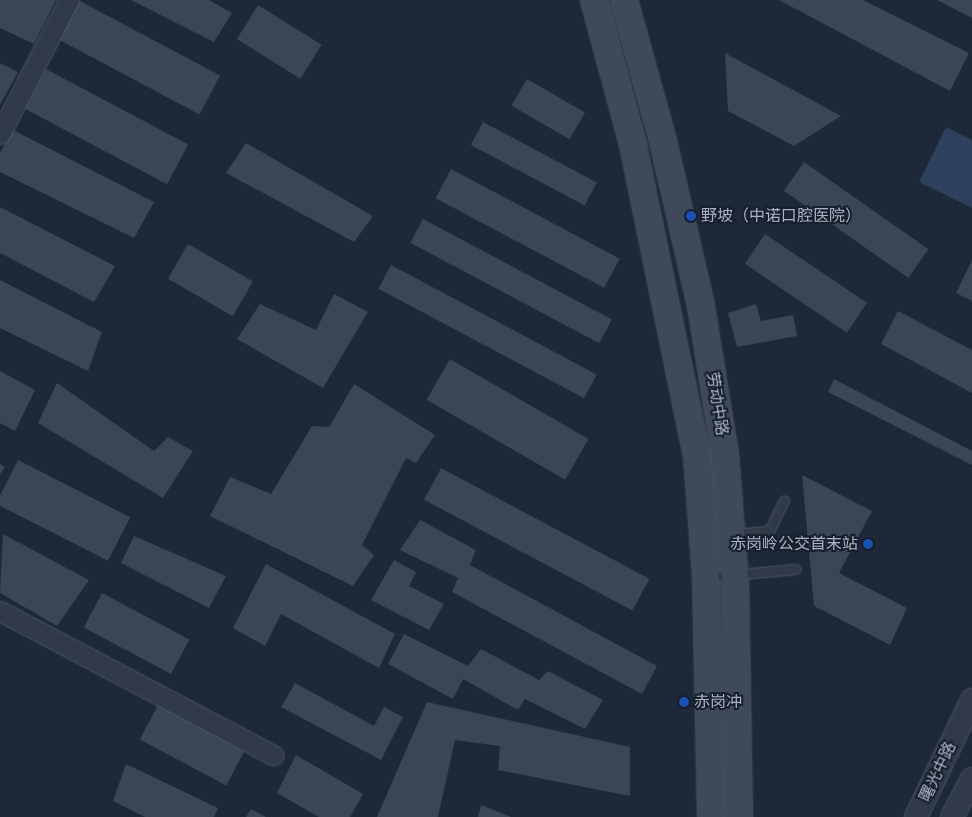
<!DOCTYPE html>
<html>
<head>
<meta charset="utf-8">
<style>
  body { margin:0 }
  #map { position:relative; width:972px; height:817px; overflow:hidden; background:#1d2838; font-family:Arial,"Noto Sans SC",sans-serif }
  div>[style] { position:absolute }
  .water>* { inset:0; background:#2d415f }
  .building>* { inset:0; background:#394658; transform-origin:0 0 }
  .roads { filter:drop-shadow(0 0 1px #4e5766) drop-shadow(0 0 1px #4e5766) }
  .service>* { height:9px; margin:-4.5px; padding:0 4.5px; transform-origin:4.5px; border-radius:4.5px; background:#313a48 }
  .minor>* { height:19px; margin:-9.5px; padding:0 9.5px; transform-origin:9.5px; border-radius:9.5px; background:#313a48 }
  .tertiary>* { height:22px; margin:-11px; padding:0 11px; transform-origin:11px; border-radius:11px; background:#313a48 }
  .secondary>* { height:26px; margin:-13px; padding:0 13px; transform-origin:13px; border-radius:13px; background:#3e495b }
  .dots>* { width:14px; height:14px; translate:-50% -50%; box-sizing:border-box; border:2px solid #171f2c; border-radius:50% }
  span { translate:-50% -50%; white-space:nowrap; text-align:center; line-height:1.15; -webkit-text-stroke:4px #171f2c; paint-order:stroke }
  .poi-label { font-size:16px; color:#aab4c5 }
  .left { translate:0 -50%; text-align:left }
  .right { translate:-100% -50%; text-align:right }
  .street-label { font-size:16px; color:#aab4c5 }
</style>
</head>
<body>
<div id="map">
  <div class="water">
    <div style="clip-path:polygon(946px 127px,972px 140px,972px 208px,919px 182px)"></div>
  </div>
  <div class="building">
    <div style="clip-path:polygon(0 0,56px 0,34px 44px,0 28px)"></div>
    <div style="left:78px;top:0;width:161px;height:44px;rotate:28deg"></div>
    <div style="clip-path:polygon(131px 0,209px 0,232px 13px,214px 42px)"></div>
    <div style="clip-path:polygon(779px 0,863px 0,969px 53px,950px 91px)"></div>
    <div style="clip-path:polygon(937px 0,972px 0,972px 18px)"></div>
    <div style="left:258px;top:5px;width:75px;height:40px;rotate:32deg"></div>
    <div style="clip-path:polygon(725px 53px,841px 116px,794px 146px,728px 111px)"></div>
    <div style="clip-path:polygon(0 63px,18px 72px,0 105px)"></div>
    <div style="left:46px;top:69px;width:161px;height:45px;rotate:28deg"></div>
    <div style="left:527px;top:79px;width:67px;height:31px;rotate:30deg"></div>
    <div style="left:483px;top:122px;width:129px;height:26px;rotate:28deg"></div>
    <div style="clip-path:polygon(13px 130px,154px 202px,134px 238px,0 172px,0 153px)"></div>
    <div style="clip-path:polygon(246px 143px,373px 216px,354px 242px,226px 173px)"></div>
    <div style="left:804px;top:162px;width:152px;height:35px;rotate:35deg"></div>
    <div style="left:451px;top:169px;width:191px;height:33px;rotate:28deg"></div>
    <div style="clip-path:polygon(0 207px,115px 266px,94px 302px,0 253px)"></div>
    <div style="left:423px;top:219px;width:214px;height:27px;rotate:28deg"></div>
    <div style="left:765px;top:234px;width:123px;height:36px;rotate:34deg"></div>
    <div style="left:188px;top:244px;width:75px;height:40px;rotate:30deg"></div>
    <div style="clip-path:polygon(972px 260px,972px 301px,956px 293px)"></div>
    <div style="left:391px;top:265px;width:233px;height:27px;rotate:28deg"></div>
    <div style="clip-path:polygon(0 280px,102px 332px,88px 371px,0 328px)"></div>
    <div style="clip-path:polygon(334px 294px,368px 312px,323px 388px,237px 339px,260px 304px,316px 330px)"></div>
    <div style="clip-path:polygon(756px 304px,761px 321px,793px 315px,797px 336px,737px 347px,728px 313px)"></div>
    <div style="clip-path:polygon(898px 311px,972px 350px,972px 393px,881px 344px)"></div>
    <div style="left:450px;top:359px;width:160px;height:47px;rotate:30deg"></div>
    <div style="clip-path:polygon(0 371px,35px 390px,15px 431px,0 423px)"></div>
    <div style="clip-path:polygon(834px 379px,972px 451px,972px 465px,828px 392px)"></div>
    <div style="clip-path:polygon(57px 383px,154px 451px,168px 437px,193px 451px,163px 498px,38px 423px)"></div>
    <div style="clip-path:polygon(354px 384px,435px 435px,416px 463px,406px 458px,362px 545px,374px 555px,353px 586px,210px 516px,230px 477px,271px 494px,312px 426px,329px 427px)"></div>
    <div style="left:18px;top:460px;width:126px;height:49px;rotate:27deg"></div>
    <div style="clip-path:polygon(0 464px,5px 467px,0 475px)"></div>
    <div style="left:441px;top:468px;width:236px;height:36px;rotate:28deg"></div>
    <div style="clip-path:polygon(802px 475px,872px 511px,839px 573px,907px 608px,890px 645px,814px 606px)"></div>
    <div style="clip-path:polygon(420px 520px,476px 550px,470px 565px,657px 666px,642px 694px,452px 592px,458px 578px,400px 550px)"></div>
    <div style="clip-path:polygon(3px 534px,89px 580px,57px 626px,0 593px)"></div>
    <div style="clip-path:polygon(134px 536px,226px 576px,209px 608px,121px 563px)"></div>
    <div style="clip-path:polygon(394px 560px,416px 572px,409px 586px,444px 604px,429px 630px,371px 600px)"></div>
    <div style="clip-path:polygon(266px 564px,395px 634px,379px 668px,281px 614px,265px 646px,233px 628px)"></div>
    <div style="left:102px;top:593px;width:99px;height:39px;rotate:28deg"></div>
    <div style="clip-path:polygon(404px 634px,468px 666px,481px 649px,539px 680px,548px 671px,603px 700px,585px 729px,525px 699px,518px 710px,463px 679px,453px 699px,388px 664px)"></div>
    <div style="clip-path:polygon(295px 683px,374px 726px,384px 707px,403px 717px,381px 760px,281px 707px)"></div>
    <div style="clip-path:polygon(427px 702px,630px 747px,630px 796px,498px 770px,500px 746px,455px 740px,438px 817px,377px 817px)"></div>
    <div style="left:158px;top:705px;width:98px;height:39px;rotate:28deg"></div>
    <div style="clip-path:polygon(296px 755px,363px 794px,350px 817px,319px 817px,277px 793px)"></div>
    <div style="clip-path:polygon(126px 764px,218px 808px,214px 817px,145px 817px,113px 801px)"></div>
    <div style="clip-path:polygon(481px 805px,511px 817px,478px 817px)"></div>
    <div style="clip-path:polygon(251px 809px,266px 817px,246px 817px)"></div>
  </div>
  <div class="roads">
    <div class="service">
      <div style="left:734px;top:534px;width:35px;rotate:-5deg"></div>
      <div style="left:769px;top:531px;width:34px;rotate:-64deg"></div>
      <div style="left:709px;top:577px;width:87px;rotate:-5.3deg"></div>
    </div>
    <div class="minor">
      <div style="left:0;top:134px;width:151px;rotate:-62.8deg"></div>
      <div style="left:0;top:611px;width:309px;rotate:27.8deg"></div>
    </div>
    <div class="tertiary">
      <div style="left:916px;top:817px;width:130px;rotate:-64.4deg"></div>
      <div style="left:952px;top:817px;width:43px;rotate:-62.2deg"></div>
    </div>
    <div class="secondary">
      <div style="left:594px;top:0;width:150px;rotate:74.9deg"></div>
      <div style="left:633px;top:145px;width:318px;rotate:78.4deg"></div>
      <div style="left:697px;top:456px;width:121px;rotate:85.7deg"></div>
      <div style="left:706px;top:577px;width:240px;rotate:88.8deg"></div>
      <div style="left:624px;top:0;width:146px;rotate:74.5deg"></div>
      <div style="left:663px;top:141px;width:169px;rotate:77deg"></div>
      <div style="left:701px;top:306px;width:150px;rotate:80.8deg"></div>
      <div style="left:725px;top:454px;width:126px;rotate:85.5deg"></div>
      <div style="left:735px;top:580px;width:237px;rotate:89deg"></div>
    </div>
  </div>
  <div class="dots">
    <div style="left:691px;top:216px;background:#1a4fb4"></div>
    <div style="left:868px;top:544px;background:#1a4fb4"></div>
    <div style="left:684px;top:702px;background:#1a4fb4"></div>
  </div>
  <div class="poi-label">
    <span class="left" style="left:701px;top:216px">野坡（中诺口腔医院）</span>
    <span class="right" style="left:858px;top:544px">赤岗岭公交首末站</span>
    <span class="left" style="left:694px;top:702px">赤岗冲</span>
  </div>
  <div class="street-label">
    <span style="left:717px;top:404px;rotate:81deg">劳动中路</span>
    <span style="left:938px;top:772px;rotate:-65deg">曙光中路</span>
  </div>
</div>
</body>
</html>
